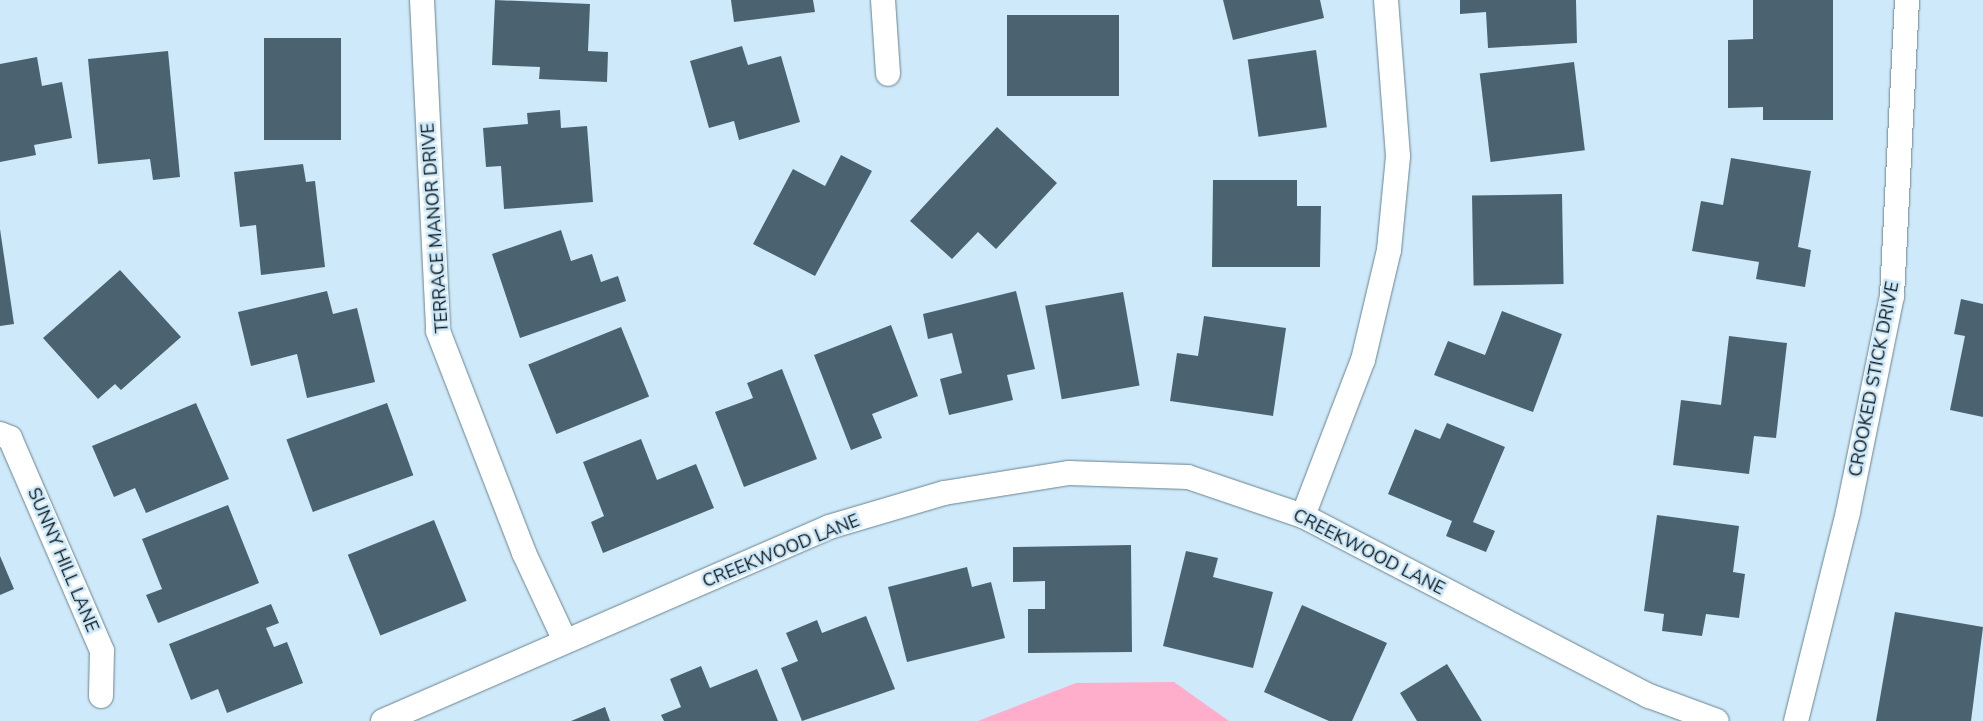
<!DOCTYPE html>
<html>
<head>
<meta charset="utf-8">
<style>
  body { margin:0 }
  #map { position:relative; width:1983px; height:721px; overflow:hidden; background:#cee9f9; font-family:"Nunito Sans",sans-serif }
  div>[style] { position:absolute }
  .green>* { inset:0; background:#feaeca }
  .building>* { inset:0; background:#4b6371; transform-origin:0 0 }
  .roads { filter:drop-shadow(0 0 1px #6a8391) drop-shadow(0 0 1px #6a8391) }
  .minor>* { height:24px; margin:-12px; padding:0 12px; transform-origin:12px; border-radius:12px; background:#fff }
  span { translate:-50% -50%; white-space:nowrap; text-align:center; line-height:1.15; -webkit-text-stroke:5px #cee9f9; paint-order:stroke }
  .street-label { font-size:18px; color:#0f191e }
</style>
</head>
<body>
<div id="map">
  <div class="green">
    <div style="clip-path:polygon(1174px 682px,1229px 721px,978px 721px,1076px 683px)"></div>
  </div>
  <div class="building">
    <div style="clip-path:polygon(495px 0,590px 4px,588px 51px,608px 52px,607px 82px,539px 79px,540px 67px,492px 65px)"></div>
    <div style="clip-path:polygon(731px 0,813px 0,815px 12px,734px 22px)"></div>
    <div style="clip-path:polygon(1223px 0,1320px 0,1324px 18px,1233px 40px)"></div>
    <div style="clip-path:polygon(1460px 0,1576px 0,1577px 43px,1488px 48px,1486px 12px,1460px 14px)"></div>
    <div style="clip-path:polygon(1753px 0,1833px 0,1833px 120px,1763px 120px,1763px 107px,1728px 108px,1728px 40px,1753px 39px)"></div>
    <div style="left:1119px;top:15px;width:81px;height:112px;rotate:90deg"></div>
    <div style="left:264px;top:38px;width:77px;height:102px"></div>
    <div style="clip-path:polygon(742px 46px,748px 65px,781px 56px,800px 122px,739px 140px,734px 121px,709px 128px,690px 61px)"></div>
    <div style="left:1316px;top:50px;width:78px;height:69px;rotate:82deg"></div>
    <div style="clip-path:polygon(168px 51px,180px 177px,153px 180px,150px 159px,98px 164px,88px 59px)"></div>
    <div style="clip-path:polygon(37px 57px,42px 86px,62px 82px,72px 138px,34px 145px,36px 155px,0 162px,0 64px)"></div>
    <div style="left:1574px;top:62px;width:89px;height:95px;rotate:83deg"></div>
    <div style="clip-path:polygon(560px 110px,561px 128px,587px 126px,593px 202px,504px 209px,501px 166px,486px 167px,483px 128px,528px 124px,527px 113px)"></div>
    <div style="clip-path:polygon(997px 127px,1057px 183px,996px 249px,978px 232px,952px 259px,910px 221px)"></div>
    <div style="clip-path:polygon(841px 155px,872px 171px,815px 276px,753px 244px,793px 169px,825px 186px)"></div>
    <div style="clip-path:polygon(1731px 158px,1811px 171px,1798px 247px,1811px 250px,1805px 287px,1756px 279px,1759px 262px,1692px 251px,1701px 201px,1723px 205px)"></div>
    <div style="clip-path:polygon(303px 164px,306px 182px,315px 181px,325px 267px,261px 275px,256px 225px,240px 227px,234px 172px)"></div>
    <div style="clip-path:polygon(1213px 180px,1297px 180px,1297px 206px,1321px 206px,1320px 267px,1212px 267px)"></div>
    <div style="left:1562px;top:194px;width:90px;height:90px;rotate:89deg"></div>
    <div style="clip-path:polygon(0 229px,14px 324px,0 326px)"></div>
    <div style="clip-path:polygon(561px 230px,571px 261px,592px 254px,601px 282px,618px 276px,626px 301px,520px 338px,492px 254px)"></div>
    <div style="clip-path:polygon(120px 270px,181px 337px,121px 390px,115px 384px,98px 399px,43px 338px)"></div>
    <div style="clip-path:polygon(327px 291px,333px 314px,357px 308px,375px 382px,307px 398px,297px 354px,251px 366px,238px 312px)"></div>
    <div style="clip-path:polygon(1016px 291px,1035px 369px,1007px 375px,1013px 400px,949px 415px,940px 379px,962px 373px,952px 333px,928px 339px,923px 314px)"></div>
    <div style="left:1123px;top:292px;width:95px;height:79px;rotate:80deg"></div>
    <div style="clip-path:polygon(1961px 299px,1983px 304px,1983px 417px,1950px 410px,1965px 336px,1954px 334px)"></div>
    <div style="clip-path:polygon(1502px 311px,1562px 334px,1533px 412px,1434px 375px,1448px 341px,1485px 355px)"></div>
    <div style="clip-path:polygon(1204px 316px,1286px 328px,1273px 416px,1170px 401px,1177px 353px,1198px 356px)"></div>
    <div style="clip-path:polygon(891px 325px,918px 396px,872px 414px,882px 438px,851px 450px,814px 355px)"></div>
    <div style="left:621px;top:327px;width:75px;height:100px;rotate:68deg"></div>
    <div style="clip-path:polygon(1729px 336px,1787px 343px,1776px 438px,1754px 436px,1749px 474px,1673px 465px,1681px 400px,1721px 405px)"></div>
    <div style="clip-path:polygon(782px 369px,817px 459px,744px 487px,715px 412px,753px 398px,747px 383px)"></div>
    <div style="clip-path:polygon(196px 403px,229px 479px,146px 513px,135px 488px,114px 497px,92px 446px)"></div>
    <div style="left:387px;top:403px;width:77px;height:107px;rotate:70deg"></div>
    <div style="clip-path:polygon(1447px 423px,1505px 447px,1473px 522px,1495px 531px,1486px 552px,1446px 536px,1452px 521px,1388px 494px,1415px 429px,1440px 439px)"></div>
    <div style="clip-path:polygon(641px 439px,657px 480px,696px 464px,714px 508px,603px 553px,591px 522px,604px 516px,583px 462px)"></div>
    <div style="clip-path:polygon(228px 505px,259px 583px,158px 623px,146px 595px,162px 589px,142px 539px)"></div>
    <div style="clip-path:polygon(1657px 515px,1739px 526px,1733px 572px,1745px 574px,1739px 618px,1706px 614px,1702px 636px,1662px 631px,1664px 614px,1644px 611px)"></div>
    <div style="left:434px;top:520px;width:87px;height:93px;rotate:68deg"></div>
    <div style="clip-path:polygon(1131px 545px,1132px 652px,1028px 653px,1028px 609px,1045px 609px,1045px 581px,1013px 582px,1013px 547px)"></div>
    <div style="clip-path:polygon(1186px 551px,1218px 558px,1213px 577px,1273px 592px,1253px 668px,1163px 646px)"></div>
    <div style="clip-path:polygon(0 556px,14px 589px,0 595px)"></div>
    <div style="clip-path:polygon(967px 567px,972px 587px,991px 582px,1005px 638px,907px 662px,888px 587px)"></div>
    <div style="clip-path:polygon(271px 604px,279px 623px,266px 628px,274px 647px,287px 642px,303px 683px,227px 713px,218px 689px,191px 700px,169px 644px)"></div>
    <div style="clip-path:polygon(1302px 605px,1387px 643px,1352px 721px,1329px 721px,1264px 692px)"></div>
    <div style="clip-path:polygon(1895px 612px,1983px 627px,1971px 721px,1876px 721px)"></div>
    <div style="clip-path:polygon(866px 616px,895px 689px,802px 721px,781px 668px,798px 661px,786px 633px,817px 620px,822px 633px)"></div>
    <div style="clip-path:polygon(1447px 664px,1482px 721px,1417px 721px,1400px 693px)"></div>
    <div style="clip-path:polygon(701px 666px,710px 688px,757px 669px,778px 721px,664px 721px,661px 715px,681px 707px,670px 679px)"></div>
    <div style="clip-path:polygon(605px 707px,610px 721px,571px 721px)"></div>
  </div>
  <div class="roads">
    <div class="minor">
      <div style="left:422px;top:0;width:331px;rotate:87.2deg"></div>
      <div style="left:438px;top:331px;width:238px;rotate:68.8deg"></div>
      <div style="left:524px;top:553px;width:97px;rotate:65deg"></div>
      <div style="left:883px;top:0;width:74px;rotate:86.1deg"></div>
      <div style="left:0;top:434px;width:11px;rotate:22deg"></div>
      <div style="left:10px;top:438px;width:232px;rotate:66.6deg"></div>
      <div style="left:102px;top:651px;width:45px;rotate:91.3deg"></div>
      <div style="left:1303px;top:516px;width:167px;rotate:-69deg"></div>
      <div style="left:1363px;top:360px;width:113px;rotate:-76.7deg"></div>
      <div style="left:1389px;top:250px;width:94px;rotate:-84.5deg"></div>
      <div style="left:1398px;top:156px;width:156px;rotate:-94.4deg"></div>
      <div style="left:383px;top:721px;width:486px;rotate:-23.5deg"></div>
      <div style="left:829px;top:527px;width:120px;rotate:-16.5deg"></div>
      <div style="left:944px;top:493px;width:127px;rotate:-9.1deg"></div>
      <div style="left:1069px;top:473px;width:119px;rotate:1.9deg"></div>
      <div style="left:1188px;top:477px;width:121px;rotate:18.7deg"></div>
      <div style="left:1303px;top:516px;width:390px;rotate:27.5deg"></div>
      <div style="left:1649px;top:696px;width:72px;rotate:20.2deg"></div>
      <div style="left:1796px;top:721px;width:215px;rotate:-76deg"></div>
      <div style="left:1848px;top:512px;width:220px;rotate:-78.5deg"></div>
      <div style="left:1892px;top:296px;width:296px;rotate:-87.1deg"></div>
    </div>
  </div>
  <div class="street-label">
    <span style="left:435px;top:228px;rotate:-94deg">TERRACE MANOR DRIVE</span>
    <span style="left:1874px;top:379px;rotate:-79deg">CROOKED STICK DRIVE</span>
    <span style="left:781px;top:551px;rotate:-22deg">CREEKWOOD LANE</span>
    <span style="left:1369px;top:552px;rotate:27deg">CREEKWOOD LANE</span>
    <span style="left:63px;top:560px;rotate:67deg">SUNNY HILL LANE</span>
  </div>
</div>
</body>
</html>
